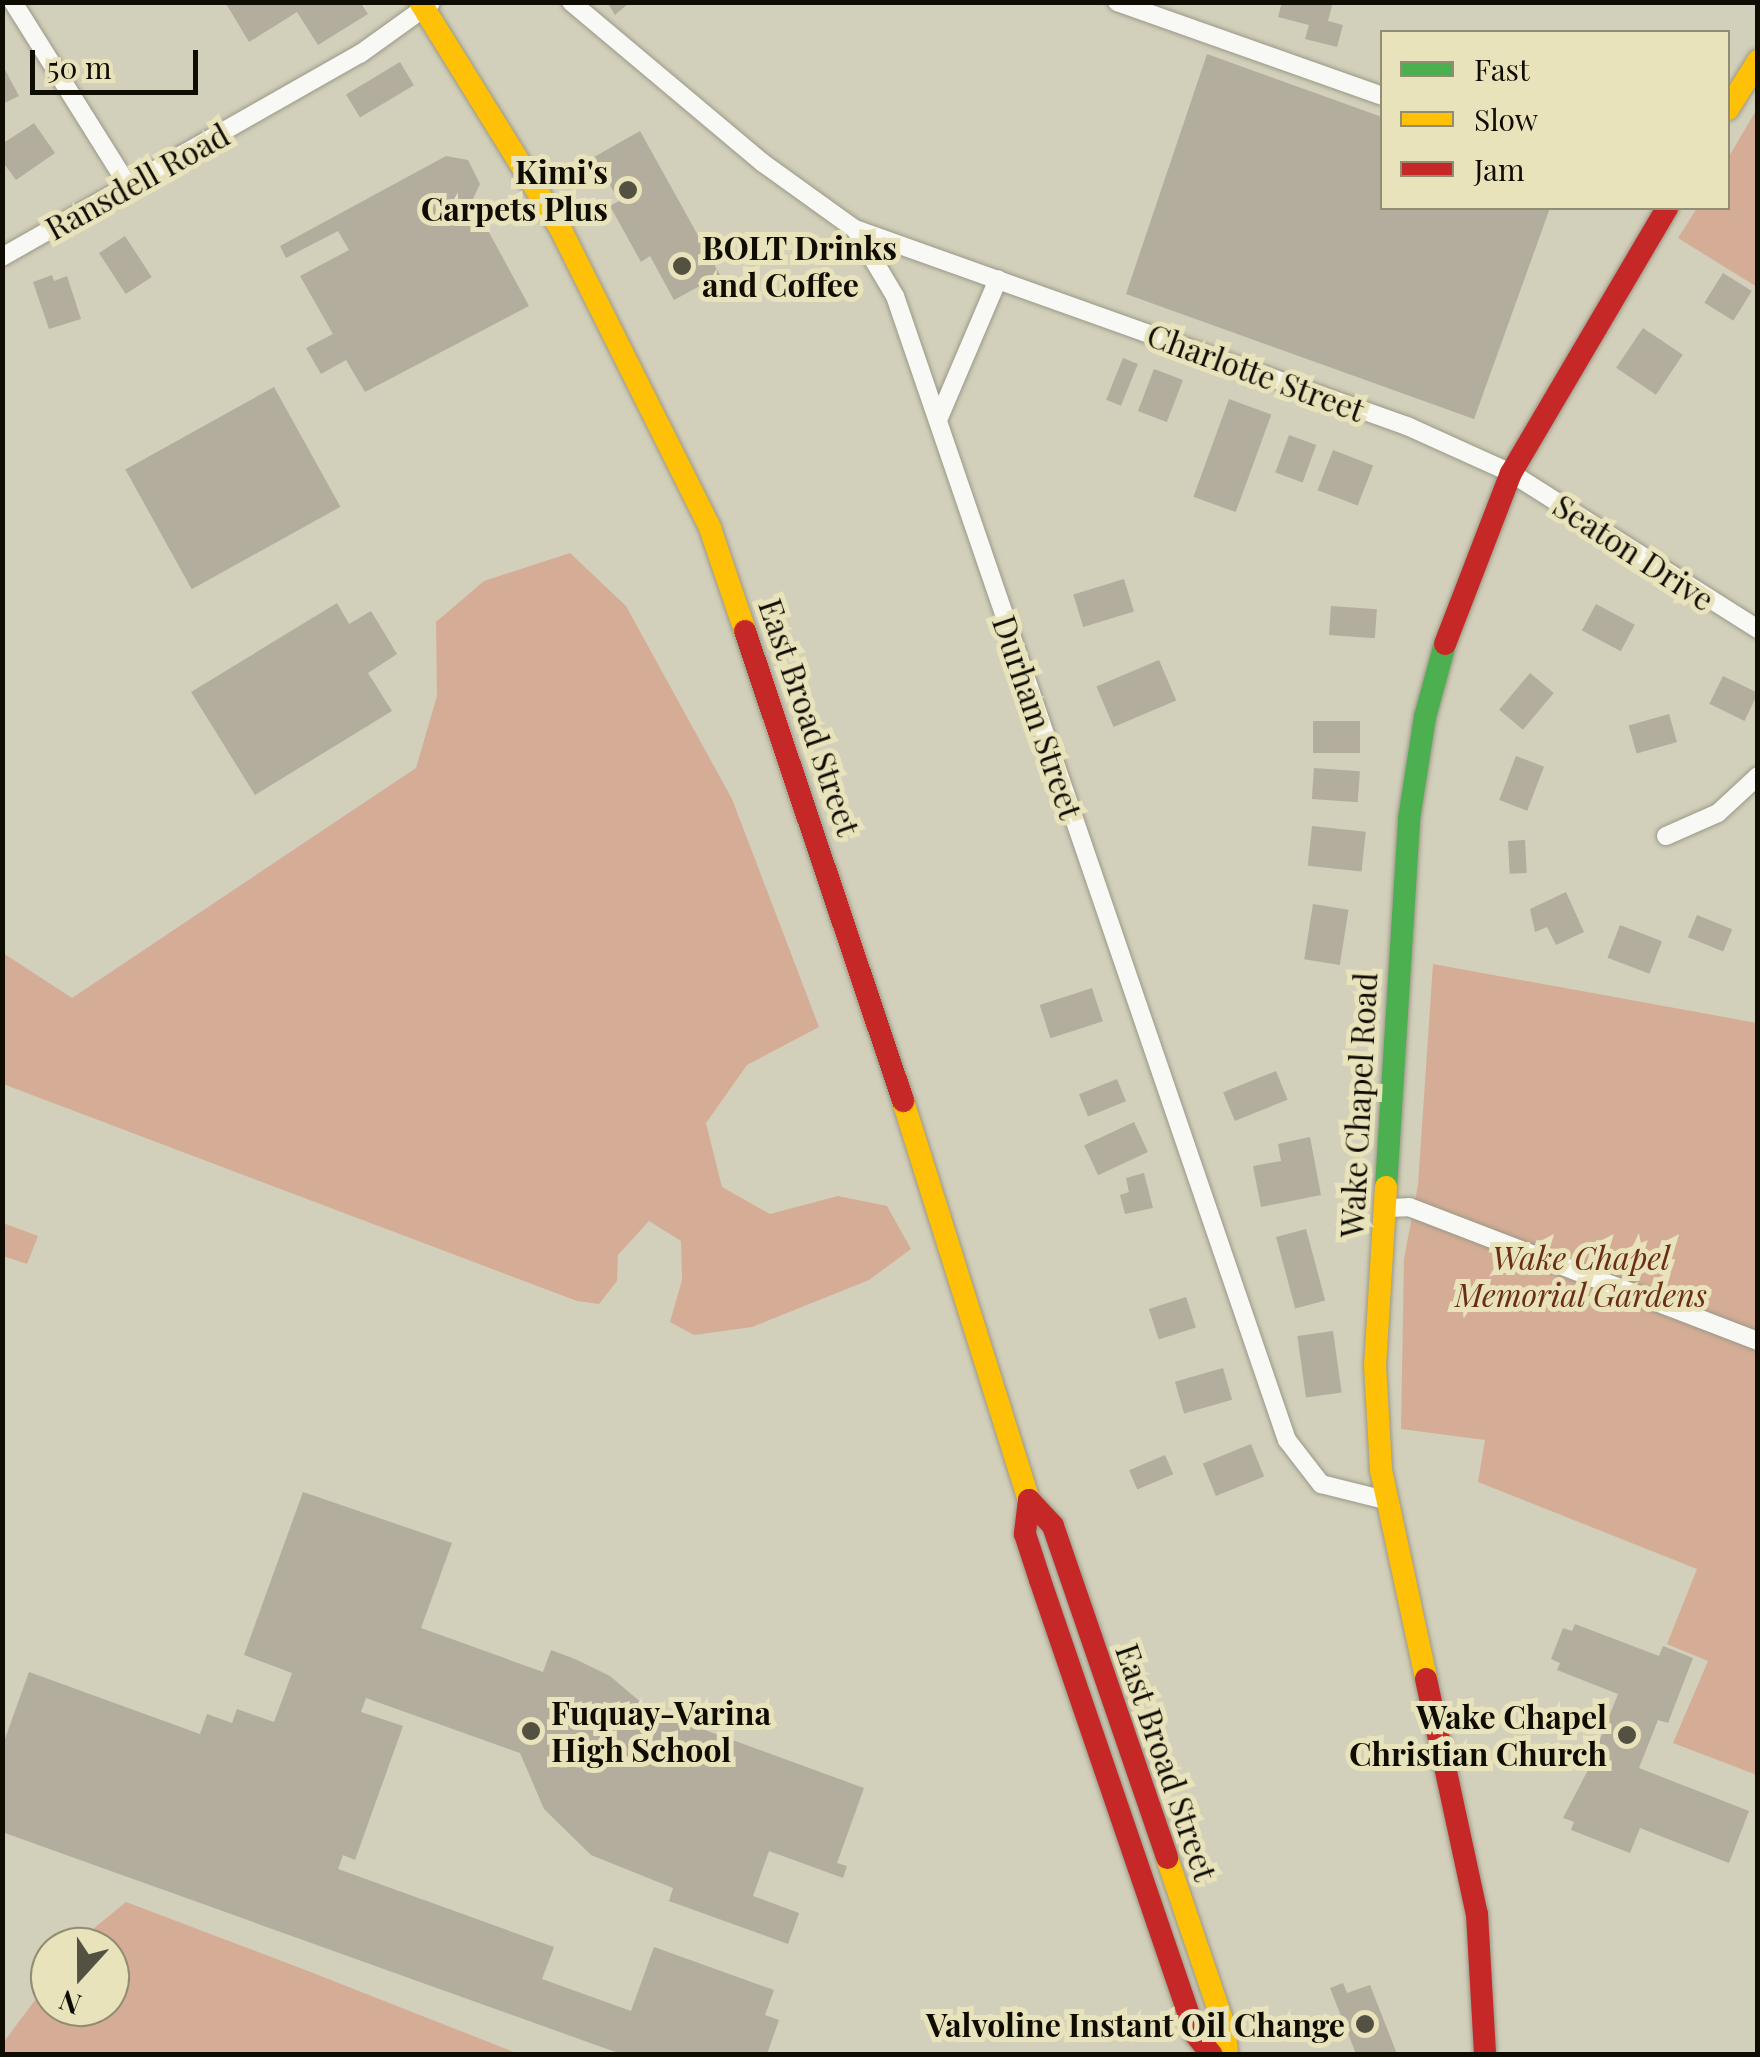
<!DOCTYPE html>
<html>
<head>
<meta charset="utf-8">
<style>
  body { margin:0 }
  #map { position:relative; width:1760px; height:2057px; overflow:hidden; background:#d2cfba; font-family:"Playfair Display",serif }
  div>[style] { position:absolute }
  .green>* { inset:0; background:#d5ad96 }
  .building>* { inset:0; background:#b3ad9e; transform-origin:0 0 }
  .roads { filter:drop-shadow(0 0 2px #9a9887) drop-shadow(0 0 2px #9a9887) }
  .street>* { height:18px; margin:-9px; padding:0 9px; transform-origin:9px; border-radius:9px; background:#f8f8f5 }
  .fast>* { height:22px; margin:-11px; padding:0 11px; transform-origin:11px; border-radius:11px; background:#4caf50 }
  .slow>* { height:22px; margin:-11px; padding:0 11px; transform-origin:11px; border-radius:11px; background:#ffc107 }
  .jam>* { height:22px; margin:-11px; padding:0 11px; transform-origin:11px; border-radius:11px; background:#c62828 }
  .dots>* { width:28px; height:28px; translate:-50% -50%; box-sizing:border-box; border:5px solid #e9e3bc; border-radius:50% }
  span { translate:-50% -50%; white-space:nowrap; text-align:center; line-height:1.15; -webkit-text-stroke:10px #e9e3bc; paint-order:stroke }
  .poi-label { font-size:32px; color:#0f0d02; font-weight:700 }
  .right { translate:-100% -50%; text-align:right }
  .left { translate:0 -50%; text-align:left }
  .street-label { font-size:32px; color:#0f0d02 }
  .park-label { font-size:32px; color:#6b2d16; font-style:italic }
  .frame { position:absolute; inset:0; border:5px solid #0f0d02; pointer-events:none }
  .legend { position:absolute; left:1380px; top:30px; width:350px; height:180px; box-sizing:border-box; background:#e9e3bc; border:2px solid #928d72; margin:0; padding:12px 18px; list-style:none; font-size:30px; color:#0f0d02 }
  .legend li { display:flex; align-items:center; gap:20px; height:50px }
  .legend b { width:50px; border:2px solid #928d72 }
  .north { position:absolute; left:30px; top:1927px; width:100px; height:100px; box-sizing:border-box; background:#e9e3bc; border:2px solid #928d72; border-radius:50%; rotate:201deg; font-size:28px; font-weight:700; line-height:40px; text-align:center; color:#0f0d02 }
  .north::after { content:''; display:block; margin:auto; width:35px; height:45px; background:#535142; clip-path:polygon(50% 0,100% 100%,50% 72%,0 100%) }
  .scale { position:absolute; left:30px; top:50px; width:168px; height:45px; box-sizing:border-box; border:5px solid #0f0d02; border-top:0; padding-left:12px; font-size:30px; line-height:35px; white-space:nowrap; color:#0f0d02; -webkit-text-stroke:8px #e9e3bc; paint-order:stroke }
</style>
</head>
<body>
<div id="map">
  <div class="green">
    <div style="clip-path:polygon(1757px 109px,1757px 287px,1678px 238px,1697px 208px,1728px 208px,1728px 158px)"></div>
    <div style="clip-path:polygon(570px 553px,626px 606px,732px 799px,819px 1027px,747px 1065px,706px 1123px,722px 1187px,770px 1214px,838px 1196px,887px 1206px,911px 1249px,869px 1280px,752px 1327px,694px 1335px,670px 1322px,682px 1280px,681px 1241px,649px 1221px,618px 1255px,617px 1281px,599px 1304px,577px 1301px,3px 1084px,3px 953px,72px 998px,416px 768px,437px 696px,436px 622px,484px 581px)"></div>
    <div style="clip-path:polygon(1433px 964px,1757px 1023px,1757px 1775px,1673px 1743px,1708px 1661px,1667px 1644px,1697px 1569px,1478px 1482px,1485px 1440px,1401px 1429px,1404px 1259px,1418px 1185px)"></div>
    <div style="clip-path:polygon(3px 1223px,38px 1236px,27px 1264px,3px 1256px)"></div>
    <div style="clip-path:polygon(126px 1902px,308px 1971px,519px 2054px,3px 2054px,3px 2043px,50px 1980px,50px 2007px,110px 2007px,110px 1947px,71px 1947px)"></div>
  </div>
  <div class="building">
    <div style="clip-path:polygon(225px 2px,360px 2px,368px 14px,318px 45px,297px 12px,249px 42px)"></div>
    <div style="clip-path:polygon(607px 2px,630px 2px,615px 15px)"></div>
    <div style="clip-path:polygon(1282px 2px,1333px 2px,1328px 21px,1343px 25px,1337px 47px,1305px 39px,1309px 25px,1278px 17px)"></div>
    <div style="clip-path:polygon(1207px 54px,1382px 117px,1382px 208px,1550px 208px,1474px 419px,1126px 294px)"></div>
    <div style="left:400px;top:62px;width:27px;height:63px;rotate:59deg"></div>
    <div style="clip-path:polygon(2px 64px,19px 96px,2px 104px)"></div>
    <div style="clip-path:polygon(34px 123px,55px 153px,16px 180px,2px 161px,2px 144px)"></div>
    <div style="clip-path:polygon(640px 131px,720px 275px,674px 300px,650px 256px,641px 262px,610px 206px,619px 201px,594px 157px)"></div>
    <div style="clip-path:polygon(446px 156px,468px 160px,480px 184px,472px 201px,529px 306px,365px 392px,346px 360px,321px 374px,306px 348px,333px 334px,300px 276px,349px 250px,338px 231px,286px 258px,280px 246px)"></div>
    <div style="left:125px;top:236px;width:49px;height:31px;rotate:57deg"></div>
    <div style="left:1723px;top:273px;width:34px;height:35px;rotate:32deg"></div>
    <div style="clip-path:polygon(52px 275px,54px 281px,67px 276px,81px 319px,49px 329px,33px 282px)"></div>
    <div style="left:1643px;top:328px;width:48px;height:48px;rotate:34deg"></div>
    <div style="left:1123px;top:358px;width:16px;height:45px;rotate:22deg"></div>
    <div style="left:1154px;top:369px;width:31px;height:45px;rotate:21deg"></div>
    <div style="left:274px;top:387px;width:137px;height:170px;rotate:61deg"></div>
    <div style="left:1229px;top:399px;width:45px;height:104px;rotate:20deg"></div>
    <div style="left:1289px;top:435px;width:29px;height:40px;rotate:20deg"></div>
    <div style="left:1333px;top:450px;width:43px;height:43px;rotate:21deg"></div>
    <div style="left:1124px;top:579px;width:34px;height:53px;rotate:73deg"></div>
    <div style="clip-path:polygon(337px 603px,349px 624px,371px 611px,397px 654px,368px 673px,392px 711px,255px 795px,191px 692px)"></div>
    <div style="left:1596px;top:604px;width:44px;height:30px;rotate:28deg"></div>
    <div style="left:1331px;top:606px;width:46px;height:29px;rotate:4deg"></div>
    <div style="left:1159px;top:660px;width:44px;height:68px;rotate:67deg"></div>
    <div style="left:1530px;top:673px;width:31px;height:48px;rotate:40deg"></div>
    <div style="left:1723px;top:676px;width:39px;height:31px;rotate:26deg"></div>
    <div style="left:1669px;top:714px;width:29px;height:42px;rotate:74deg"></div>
    <div style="left:1313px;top:721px;width:47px;height:32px"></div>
    <div style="left:1516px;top:756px;width:30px;height:47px;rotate:21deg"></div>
    <div style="left:1314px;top:768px;width:46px;height:31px;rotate:4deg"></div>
    <div style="left:1312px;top:826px;width:54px;height:40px;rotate:6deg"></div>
    <div style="left:1525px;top:840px;width:33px;height:17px;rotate:87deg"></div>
    <div style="clip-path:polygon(1566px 892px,1584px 932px,1556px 945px,1547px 927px,1535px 932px,1530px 909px)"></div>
    <div style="left:1313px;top:904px;width:36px;height:56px;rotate:9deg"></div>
    <div style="left:1697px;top:915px;width:38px;height:24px;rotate:22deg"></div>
    <div style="left:1620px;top:925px;width:45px;height:35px;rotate:21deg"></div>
    <div style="left:1092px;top:988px;width:35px;height:55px;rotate:72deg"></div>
    <div style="left:1276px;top:1071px;width:31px;height:57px;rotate:68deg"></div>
    <div style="left:1117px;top:1079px;width:24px;height:41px;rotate:68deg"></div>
    <div style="left:1134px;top:1122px;width:33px;height:55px;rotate:65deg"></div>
    <div style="clip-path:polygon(1310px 1137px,1321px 1195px,1261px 1207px,1253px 1166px,1281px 1161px,1278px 1144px)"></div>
    <div style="clip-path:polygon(1144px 1173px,1153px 1208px,1125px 1214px,1120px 1195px,1129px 1192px,1126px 1178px)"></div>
    <div style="left:1306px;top:1229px;width:74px;height:31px;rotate:75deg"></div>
    <div style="left:1186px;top:1297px;width:32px;height:39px;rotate:72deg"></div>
    <div style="left:1333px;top:1331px;width:62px;height:36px;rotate:82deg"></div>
    <div style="left:1223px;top:1368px;width:33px;height:50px;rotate:74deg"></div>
    <div style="left:1251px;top:1444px;width:35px;height:52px;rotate:68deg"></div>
    <div style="left:1165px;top:1455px;width:21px;height:39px;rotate:67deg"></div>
    <div style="clip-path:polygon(303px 1492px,452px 1543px,421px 1628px,543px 1672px,551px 1650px,575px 1659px,610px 1676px,650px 1710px,864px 1788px,837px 1863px,847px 1866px,843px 1878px,769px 1851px,753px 1896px,799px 1913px,788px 1944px,669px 1901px,673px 1888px,591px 1855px,544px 1809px,520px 1753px,366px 1698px,361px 1712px,403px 1726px,355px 1860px,343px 1855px,338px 1869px,554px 1947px,542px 1979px,631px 2011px,654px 1947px,774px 1990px,765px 2015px,779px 2020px,767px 2054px,621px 2054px,2px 1832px,2px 1747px,29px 1672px,200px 1734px,207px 1714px,232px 1723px,237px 1709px,274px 1722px,292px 1673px,244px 1655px)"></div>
    <div style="clip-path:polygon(1575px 1624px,1659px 1656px,1663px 1646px,1693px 1658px,1668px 1723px,1658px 1720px,1639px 1768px,1749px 1811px,1729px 1863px,1640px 1828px,1630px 1853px,1571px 1830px,1574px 1822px,1563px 1818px,1589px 1768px,1575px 1762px,1584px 1741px,1597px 1747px,1618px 1694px,1557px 1670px,1560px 1663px,1551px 1659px,1563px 1628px,1572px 1631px)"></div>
    <div style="clip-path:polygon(1343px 1983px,1347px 1993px,1370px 1985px,1397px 2054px,1356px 2054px,1330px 1988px)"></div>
  </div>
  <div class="roads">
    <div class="street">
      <div style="left:13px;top:2px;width:218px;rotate:57.9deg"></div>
      <div style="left:571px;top:2px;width:251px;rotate:40deg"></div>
      <div style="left:763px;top:163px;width:113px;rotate:35.7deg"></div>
      <div style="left:855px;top:229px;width:78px;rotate:59.2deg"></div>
      <div style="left:895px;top:296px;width:1209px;rotate:71.09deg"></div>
      <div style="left:1287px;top:1440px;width:56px;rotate:52.3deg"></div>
      <div style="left:1321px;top:1484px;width:66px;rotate:14deg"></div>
      <div style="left:1117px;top:2px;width:281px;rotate:19.5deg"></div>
      <div style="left:855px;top:229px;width:586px;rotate:19.64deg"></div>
      <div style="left:1407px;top:426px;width:114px;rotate:24.3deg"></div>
      <div style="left:1511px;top:473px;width:292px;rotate:32.3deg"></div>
      <div style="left:2px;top:257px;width:412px;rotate:-29.6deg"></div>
      <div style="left:360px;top:54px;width:87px;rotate:-35.7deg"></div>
      <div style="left:938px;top:420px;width:153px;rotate:-66.9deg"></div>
      <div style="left:1666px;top:836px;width:57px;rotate:-23.9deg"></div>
      <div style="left:1718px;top:813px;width:54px;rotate:-42.8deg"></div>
      <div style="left:1385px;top:1208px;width:24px;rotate:-2deg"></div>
      <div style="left:1409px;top:1207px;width:374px;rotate:21deg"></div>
    </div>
    <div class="fast">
      <div style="left:1386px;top:1187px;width:369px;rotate:-86.4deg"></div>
      <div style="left:1409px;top:819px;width:103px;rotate:-81.1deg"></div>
      <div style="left:1425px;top:717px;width:76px;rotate:-74.7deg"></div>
    </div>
    <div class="slow">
      <div style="left:420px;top:2px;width:264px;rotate:58.2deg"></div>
      <div style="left:559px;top:226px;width:338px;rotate:63.4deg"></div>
      <div style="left:710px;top:528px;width:109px;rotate:71.2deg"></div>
      <div style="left:1728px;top:109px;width:57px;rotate:-58deg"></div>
      <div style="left:903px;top:1101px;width:418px;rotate:72.5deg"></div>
      <div style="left:1386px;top:1187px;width:178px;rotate:93.5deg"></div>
      <div style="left:1375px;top:1365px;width:105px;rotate:86.7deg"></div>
      <div style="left:1381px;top:1470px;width:214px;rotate:77.8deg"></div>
      <div style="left:1167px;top:1858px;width:176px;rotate:71.2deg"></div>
      <div style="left:1224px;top:2025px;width:29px;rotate:84deg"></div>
    </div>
    <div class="jam">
      <div style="left:745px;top:631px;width:496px;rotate:71.4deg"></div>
      <div style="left:1445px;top:644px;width:183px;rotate:-68.9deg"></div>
      <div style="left:1511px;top:473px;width:308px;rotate:-59.5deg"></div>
      <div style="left:1029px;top:1500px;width:34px;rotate:97deg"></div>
      <div style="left:1025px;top:1534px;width:48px;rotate:71.9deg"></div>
      <div style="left:1040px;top:1580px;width:480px;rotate:71.1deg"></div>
      <div style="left:1195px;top:2034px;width:26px;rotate:51deg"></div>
      <div style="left:1029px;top:1500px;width:35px;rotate:47deg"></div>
      <div style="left:1053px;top:1526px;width:351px;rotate:71deg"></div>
      <div style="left:1426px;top:1679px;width:240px;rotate:77.8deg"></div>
      <div style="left:1477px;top:1914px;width:140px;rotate:86.7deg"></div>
    </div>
  </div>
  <div class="dots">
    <div style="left:628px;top:190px;background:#535142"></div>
    <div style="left:682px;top:266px;background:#535142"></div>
    <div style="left:531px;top:1731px;background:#535142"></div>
    <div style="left:1627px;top:1735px;background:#535142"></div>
    <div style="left:1365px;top:2024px;background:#535142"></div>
  </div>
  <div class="poi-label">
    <span class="right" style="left:608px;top:190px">Kimi's<br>Carpets Plus</span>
    <span class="left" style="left:702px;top:266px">BOLT Drinks<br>and Coffee</span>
    <span class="left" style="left:551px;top:1731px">Fuquay-Varina<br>High School</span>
    <span class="right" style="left:1607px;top:1735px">Wake Chapel<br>Christian Church</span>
    <span class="right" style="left:1345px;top:2024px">Valvoline Instant Oil Change</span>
  </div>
  <div class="street-label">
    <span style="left:137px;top:181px;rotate:-29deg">Ransdell Road</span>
    <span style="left:1256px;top:372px;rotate:20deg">Charlotte Street</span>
    <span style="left:1634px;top:552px;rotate:33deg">Seaton Drive</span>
    <span style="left:810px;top:717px;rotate:71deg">East Broad Street</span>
    <span style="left:1038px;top:717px;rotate:71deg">Durham Street</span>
    <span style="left:1358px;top:1105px;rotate:-87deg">Wake Chapel Road</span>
    <span style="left:1167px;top:1762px;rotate:71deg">East Broad Street</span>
  </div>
  <div class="park-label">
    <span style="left:1581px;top:1276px">Wake Chapel<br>Memorial Gardens</span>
  </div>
  <div class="frame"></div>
  <ul class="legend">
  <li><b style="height:12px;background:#4caf50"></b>Fast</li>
  <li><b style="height:12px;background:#ffc107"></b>Slow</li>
  <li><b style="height:12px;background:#c62828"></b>Jam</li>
  </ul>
  <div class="north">N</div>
  <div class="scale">50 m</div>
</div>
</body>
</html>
